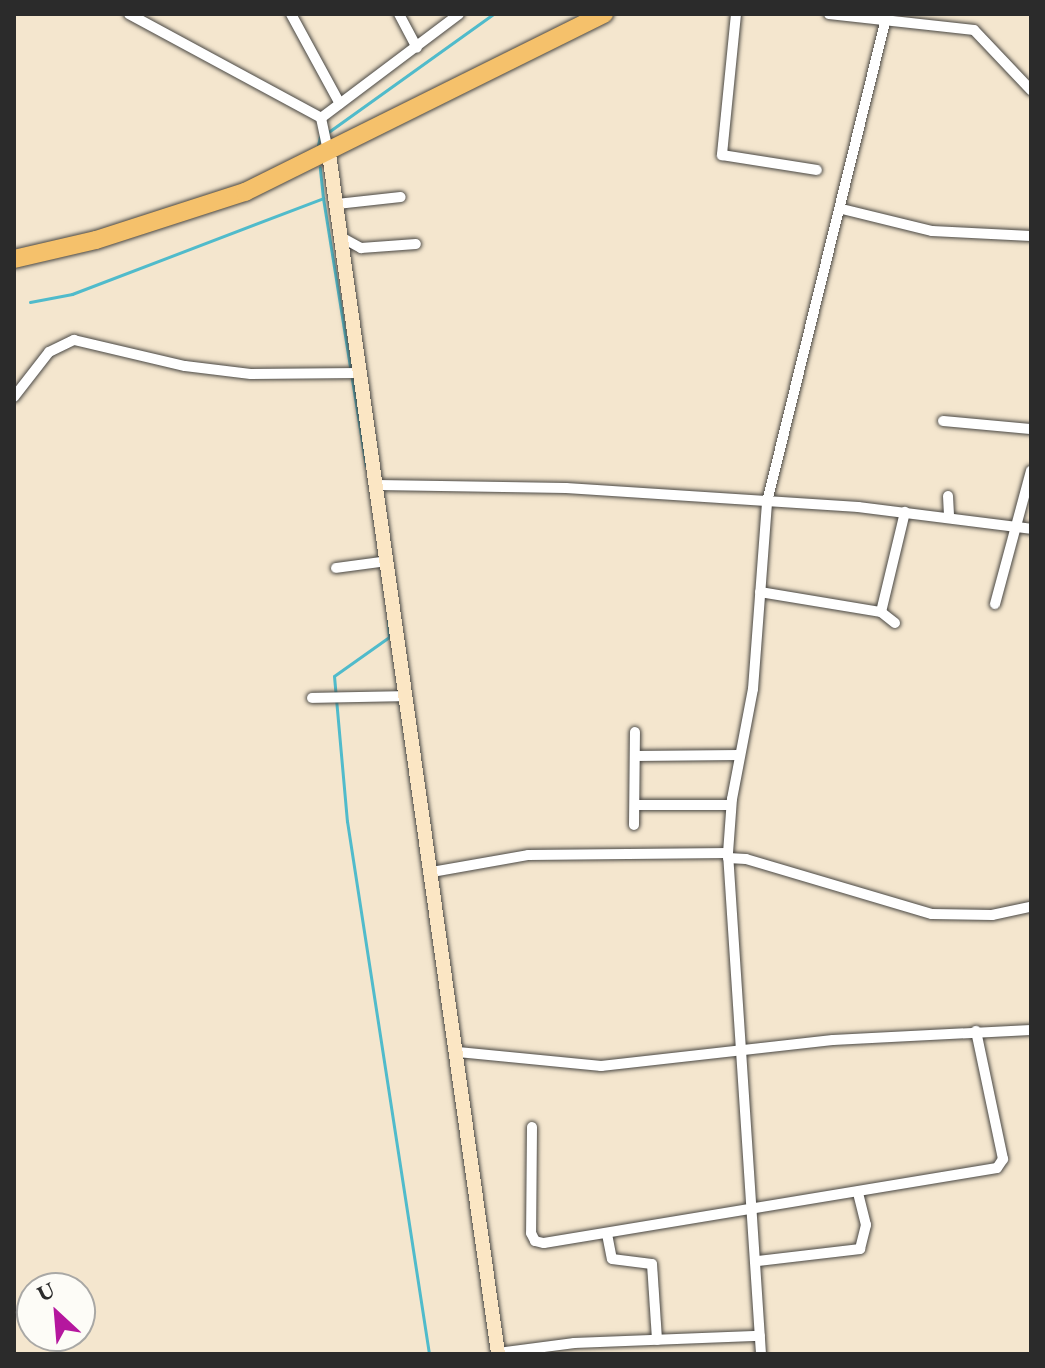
<!DOCTYPE html>
<html>
<head>
<meta charset="utf-8">
<style>
  body { margin:0 }
  #map { position:relative; width:1045px; height:1368px; overflow:hidden; background:#f4e6ce; font-family:"EB Garamond",serif }
  div>[style] { position:absolute }
  .stream>* { height:3px; margin:-1.5px; padding:0 1.5px; transform-origin:1.5px; border-radius:1.5px; background:#50bbcb }
  .roads { filter:drop-shadow(0 0 2px #494743) drop-shadow(0 0 2px #494743) }
  .street>* { height:10px; margin:-5px; padding:0 5px; transform-origin:5px; border-radius:5px; background:#fff }
  .secondary>* { height:14px; margin:-7px; padding:0 7px; transform-origin:7px; border-radius:7px; background:#fbe6c4 }
  .highway>* { height:18px; margin:-9px; padding:0 9px; transform-origin:9px; border-radius:9px; background:#f5c16b }
  span { translate:-50% -50%; white-space:nowrap; text-align:center; line-height:1.15; -webkit-text-stroke:6px #fdfcf7; paint-order:stroke }
  .frame { position:absolute; inset:0; border:16px solid #2b2b2b; pointer-events:none }
  .north { position:absolute; left:16px; top:1272px; width:80px; height:80px; box-sizing:border-box; background:#fdfcf7; border:2px solid #a9a8a5; border-radius:50%; rotate:334deg; font-size:22px; font-weight:700; line-height:32px; text-align:center; color:#2b2b2b }
  .north::after { content:''; display:block; margin:auto; width:28px; height:36px; background:#b5179e; clip-path:polygon(50% 0,100% 100%,50% 72%,0 100%) }
</style>
</head>
<body>
<div id="map">
  <div class="stream">
    <div style="left:327px;top:133px;width:204px;rotate:-35.6deg"></div>
    <div style="left:318px;top:145px;width:9px;rotate:-77deg"></div>
    <div style="left:323px;top:198px;width:271px;rotate:80.9deg"></div>
    <div style="left:30px;top:302px;width:43px;rotate:-10.8deg"></div>
    <div style="left:72px;top:294px;width:269px;rotate:-20.9deg"></div>
    <div style="left:323px;top:198px;width:31px;rotate:-96deg"></div>
    <div style="left:388px;top:620px;width:17px;rotate:87deg"></div>
    <div style="left:389px;top:637px;width:67px;rotate:144.7deg"></div>
    <div style="left:334px;top:676px;width:146px;rotate:84.9deg"></div>
    <div style="left:347px;top:821px;width:539px;rotate:81.25deg"></div>
  </div>
  <div class="roads">
    <div class="street">
      <div style="left:129px;top:14px;width:218px;rotate:28.4deg"></div>
      <div style="left:321px;top:118px;width:35px;rotate:78deg"></div>
      <div style="left:291px;top:14px;width:102px;rotate:61.4deg"></div>
      <div style="left:399px;top:14px;width:38px;rotate:62deg"></div>
      <div style="left:736px;top:14px;width:142px;rotate:95.7deg"></div>
      <div style="left:722px;top:155px;width:96px;rotate:9deg"></div>
      <div style="left:829px;top:14px;width:146px;rotate:6.3deg"></div>
      <div style="left:974px;top:30px;width:83px;rotate:46.5deg"></div>
      <div style="left:321px;top:118px;width:173px;rotate:-37deg"></div>
      <div style="left:337px;top:204px;width:64px;rotate:-6.2deg"></div>
      <div style="left:842px;top:209px;width:93px;rotate:13.7deg"></div>
      <div style="left:932px;top:231px;width:99px;rotate:2.9deg"></div>
      <div style="left:341px;top:237px;width:23px;rotate:29deg"></div>
      <div style="left:361px;top:248px;width:55px;rotate:-4.2deg"></div>
      <div style="left:14px;top:397px;width:57px;rotate:-52.1deg"></div>
      <div style="left:49px;top:352px;width:28px;rotate:-26deg"></div>
      <div style="left:74px;top:340px;width:114px;rotate:13.2deg"></div>
      <div style="left:185px;top:366px;width:66px;rotate:6.9deg"></div>
      <div style="left:251px;top:374px;width:107px;rotate:-0.5deg"></div>
      <div style="left:943px;top:421px;width:88px;rotate:5.2deg"></div>
      <div style="left:378px;top:485px;width:188px;rotate:0.9deg"></div>
      <div style="left:566px;top:488px;width:293px;rotate:3.7deg"></div>
      <div style="left:858px;top:507px;width:174px;rotate:7.2deg"></div>
      <div style="left:948px;top:496px;width:21px;rotate:87deg"></div>
      <div style="left:336px;top:568px;width:52px;rotate:-7.7deg"></div>
      <div style="left:760px;top:592px;width:123px;rotate:9.4deg"></div>
      <div style="left:995px;top:604px;width:138px;rotate:-74.9deg"></div>
      <div style="left:895px;top:623px;width:18px;rotate:-142deg"></div>
      <div style="left:881px;top:612px;width:103px;rotate:-76.5deg"></div>
      <div style="left:312px;top:698px;width:94px;rotate:-1.2deg"></div>
      <div style="left:635px;top:756px;width:104px;rotate:-0.6deg"></div>
      <div style="left:635px;top:805px;width:96px"></div>
      <div style="left:634px;top:825px;width:93px;rotate:-89.4deg"></div>
      <div style="left:728px;top:858px;width:18px;rotate:3deg"></div>
      <div style="left:746px;top:859px;width:194px;rotate:16.5deg"></div>
      <div style="left:932px;top:914px;width:60px;rotate:1deg"></div>
      <div style="left:992px;top:915px;width:40px;rotate:-12deg"></div>
      <div style="left:432px;top:872px;width:97px;rotate:-10deg"></div>
      <div style="left:528px;top:855px;width:200px;rotate:-0.6deg"></div>
      <div style="left:458px;top:1052px;width:144px;rotate:5.6deg"></div>
      <div style="left:601px;top:1066px;width:233px;rotate:-6.4deg"></div>
      <div style="left:833px;top:1040px;width:198px;rotate:-2.9deg"></div>
      <div style="left:532px;top:1127px;width:106px;rotate:90.5deg"></div>
      <div style="left:531px;top:1233px;width:9px;rotate:63deg"></div>
      <div style="left:535px;top:1241px;width:9px;rotate:13deg"></div>
      <div style="left:544px;top:1243px;width:459px;rotate:-9.4deg"></div>
      <div style="left:997px;top:1168px;width:11px;rotate:-56deg"></div>
      <div style="left:1003px;top:1159px;width:131px;rotate:-101.9deg"></div>
      <div style="left:607px;top:1234px;width:25px;rotate:79deg"></div>
      <div style="left:612px;top:1259px;width:40px;rotate:7.1deg"></div>
      <div style="left:652px;top:1264px;width:76px;rotate:86.2deg"></div>
      <div style="left:758px;top:1261px;width:103px;rotate:-6.7deg"></div>
      <div style="left:860px;top:1249px;width:25px;rotate:-76deg"></div>
      <div style="left:866px;top:1225px;width:33px;rotate:-104deg"></div>
      <div style="left:498px;top:1353px;width:77px;rotate:-7.5deg"></div>
      <div style="left:574px;top:1343px;width:186px;rotate:-2.2deg"></div>
      <div style="left:761px;top:1354px;width:502px;rotate:-93.77deg"></div>
      <div style="left:728px;top:853px;width:54px;rotate:-85.8deg"></div>
      <div style="left:732px;top:799px;width:112px;rotate:-79.2deg"></div>
      <div style="left:753px;top:689px;width:188px;rotate:-85.7deg"></div>
      <div style="left:767px;top:502px;width:503px;rotate:-76.18deg"></div>
    </div>
    <div class="secondary">
      <div style="left:329px;top:154px;width:1212px;rotate:81.98deg"></div>
    </div>
    <div class="highway">
      <div style="left:14px;top:259px;width:84px;rotate:-13deg"></div>
      <div style="left:96px;top:240px;width:157px;rotate:-17.9deg"></div>
      <div style="left:245px;top:192px;width:401px;rotate:-26.4deg"></div>
    </div>
  </div>
  <div class="frame"></div>
  <div class="north">U</div>
</div>
</body>
</html>
